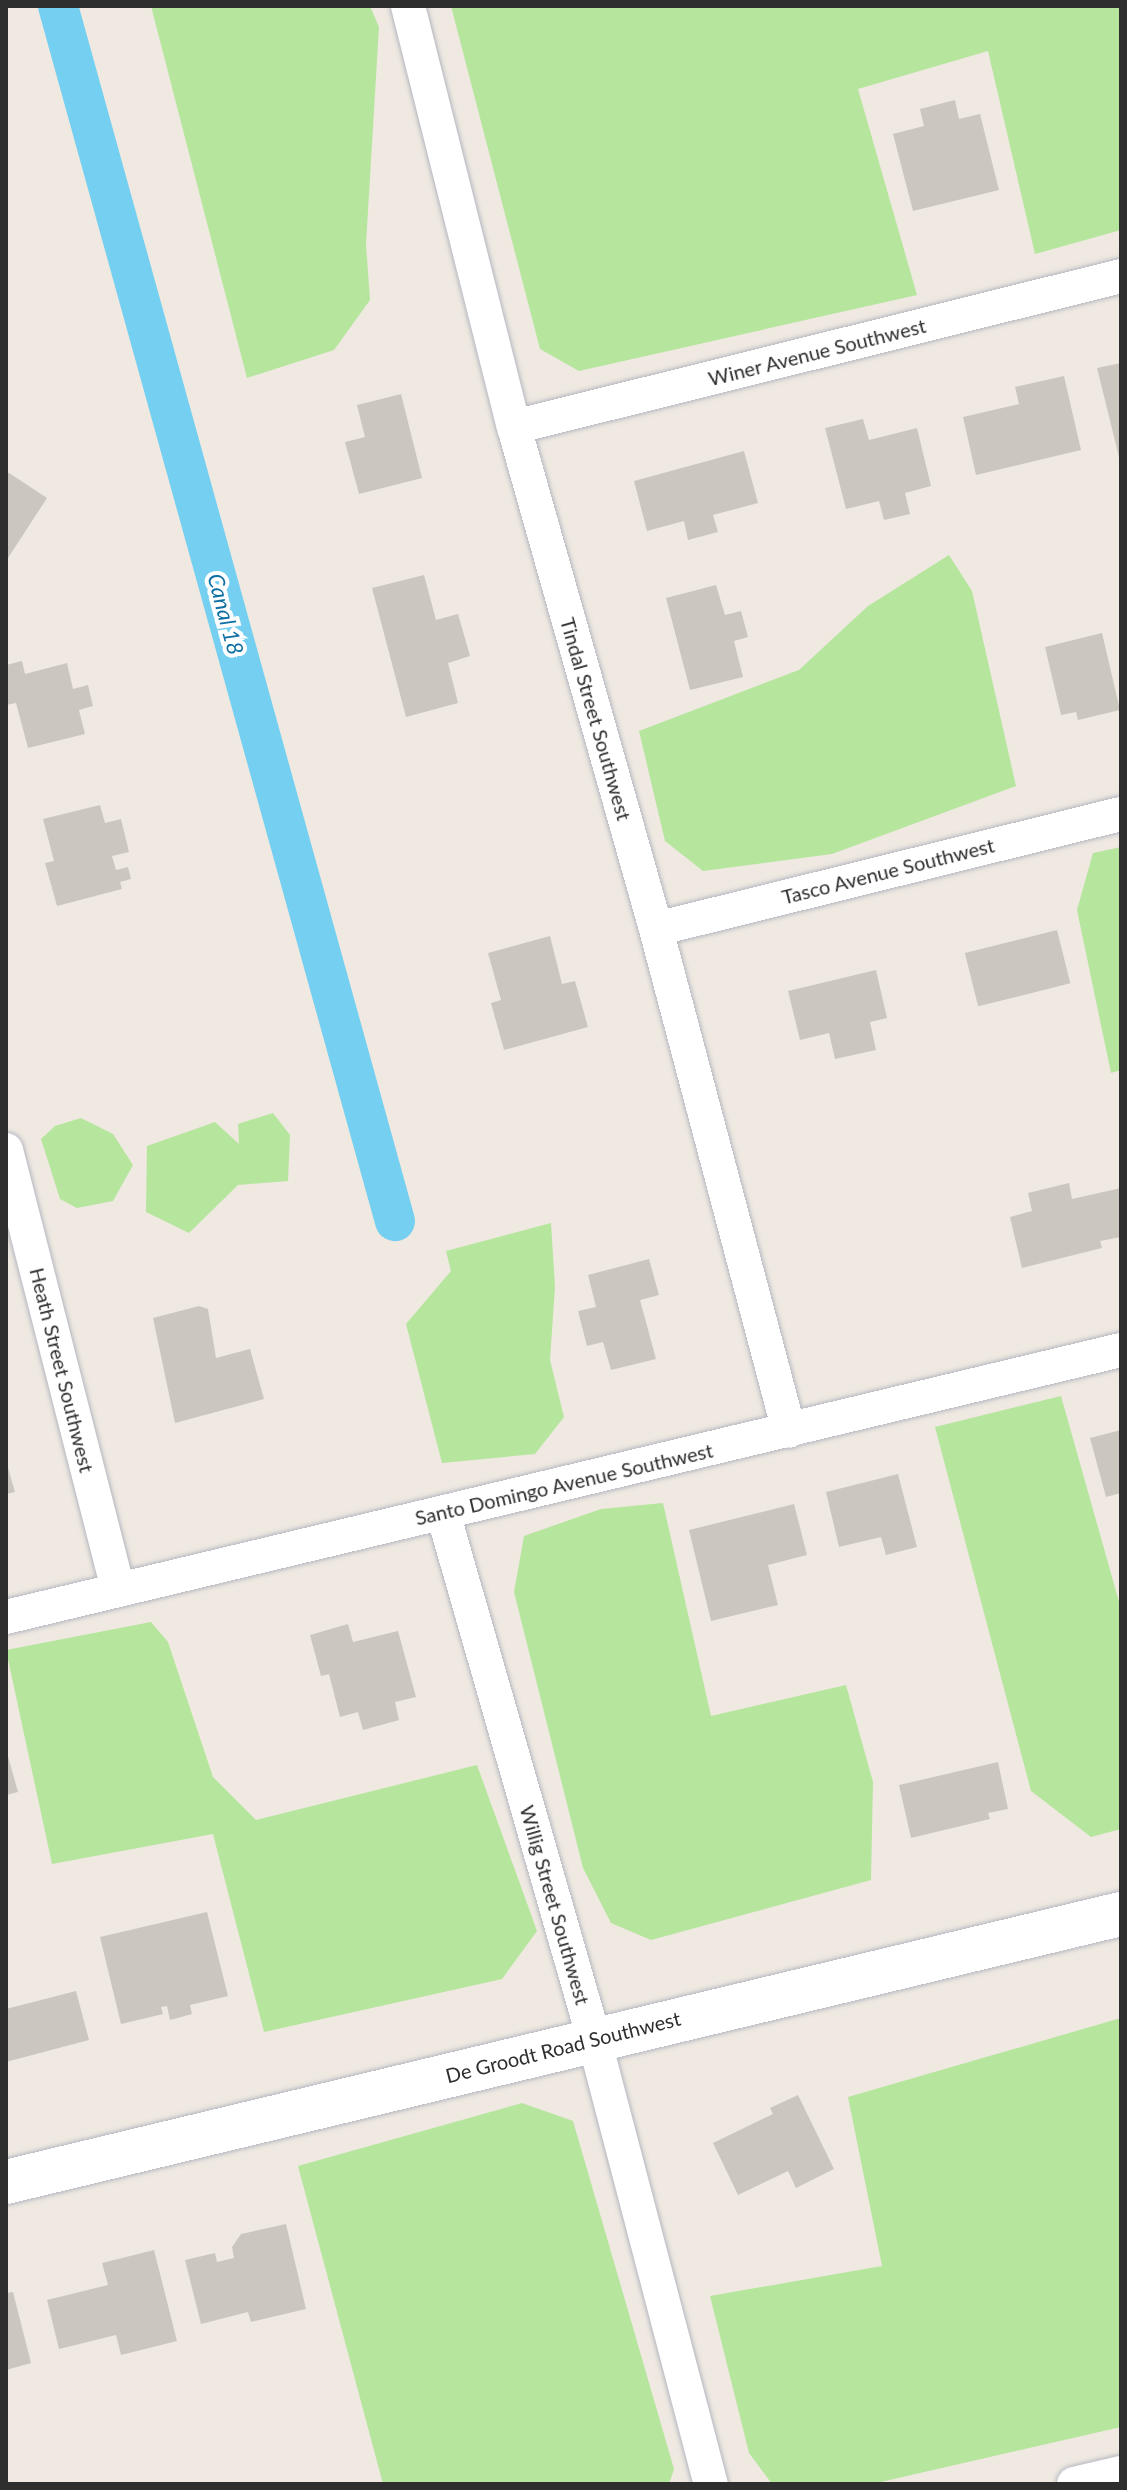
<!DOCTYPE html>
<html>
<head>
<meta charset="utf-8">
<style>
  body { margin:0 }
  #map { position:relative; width:1127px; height:2490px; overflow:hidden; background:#efe9e1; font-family:Lato,sans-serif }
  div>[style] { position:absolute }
  .green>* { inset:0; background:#b6e59e }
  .canal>* { height:40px; margin:-20px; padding:0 20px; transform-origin:20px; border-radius:20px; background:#75cff0 }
  .building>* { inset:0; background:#cbc7bf; transform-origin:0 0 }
  .roads { filter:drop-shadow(0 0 2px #b4b7c1) drop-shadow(0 0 2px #b4b7c1) }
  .street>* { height:34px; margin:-17px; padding:0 17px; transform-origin:17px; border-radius:17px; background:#fff }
  .secondary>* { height:44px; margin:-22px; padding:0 22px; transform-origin:22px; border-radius:22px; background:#fff }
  span { translate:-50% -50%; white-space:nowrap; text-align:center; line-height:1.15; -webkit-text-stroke:8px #fff; paint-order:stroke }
  .street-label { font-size:20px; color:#2e2e2e }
  .water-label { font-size:22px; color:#0d6fa3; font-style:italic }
  .frame { position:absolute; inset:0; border:8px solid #2e2e2e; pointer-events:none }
</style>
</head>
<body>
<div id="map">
  <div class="green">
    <div style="clip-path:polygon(151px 6px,370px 6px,379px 27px,366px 244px,370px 300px,334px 350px,247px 378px)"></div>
    <div style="clip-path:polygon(451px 6px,1121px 6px,1121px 230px,1035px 254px,988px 51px,858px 89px,917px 295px,579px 371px,540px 349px)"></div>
    <div style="clip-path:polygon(949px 555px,972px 591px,1016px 786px,832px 854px,703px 871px,665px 841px,639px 731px,799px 670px,868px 606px)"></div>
    <div style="clip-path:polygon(1121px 847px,1121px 1070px,1111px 1073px,1077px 910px,1093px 853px)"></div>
    <div style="clip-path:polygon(273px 1113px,290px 1135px,288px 1181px,238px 1185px,189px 1233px,146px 1212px,147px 1146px,215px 1122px,239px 1144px,238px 1124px)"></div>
    <div style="clip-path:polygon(81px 1118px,113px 1134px,133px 1165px,113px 1201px,77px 1208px,60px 1199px,41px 1139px,55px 1126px)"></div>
    <div style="clip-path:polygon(551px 1223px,555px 1287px,550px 1360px,564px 1417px,535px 1454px,442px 1463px,406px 1324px,451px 1271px,446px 1251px)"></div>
    <div style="clip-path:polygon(1061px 1396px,1121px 1609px,1121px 1829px,1091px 1837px,1031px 1791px,935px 1427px)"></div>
    <div style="clip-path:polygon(663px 1503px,711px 1716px,846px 1685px,873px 1782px,871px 1880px,651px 1940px,611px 1923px,583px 1868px,514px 1592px,524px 1536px,601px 1509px)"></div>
    <div style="clip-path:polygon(151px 1622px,168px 1642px,213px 1777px,256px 1820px,477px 1765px,537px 1931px,502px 1979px,264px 2032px,213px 1834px,52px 1864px,6px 1650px)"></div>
    <div style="clip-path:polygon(1121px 2018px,1121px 2427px,872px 2484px,772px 2484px,749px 2453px,710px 2296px,882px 2266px,848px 2097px)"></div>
    <div style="clip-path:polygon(522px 2103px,573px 2121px,674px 2469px,669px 2484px,383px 2484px,298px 2166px)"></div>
  </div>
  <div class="canal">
    <div style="left:58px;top:6px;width:1261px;rotate:74.5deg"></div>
  </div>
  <div class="building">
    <div style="clip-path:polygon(955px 100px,959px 119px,980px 114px,999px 190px,913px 211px,893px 134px,924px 126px,920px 109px)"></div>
    <div style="clip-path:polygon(1121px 363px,1121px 461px,1120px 461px,1097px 368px)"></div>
    <div style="clip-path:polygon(1064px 376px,1081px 450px,976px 475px,963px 417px,1019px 404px,1015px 387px)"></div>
    <div style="clip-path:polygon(401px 394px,422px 478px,359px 494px,345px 442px,365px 437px,357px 405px)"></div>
    <div style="clip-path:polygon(863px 419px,869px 440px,917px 428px,931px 486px,905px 493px,910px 514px,884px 520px,879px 501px,846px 509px,825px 428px)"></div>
    <div style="clip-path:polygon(744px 451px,758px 503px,713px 515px,718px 532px,688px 540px,684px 521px,647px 531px,634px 481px)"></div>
    <div style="clip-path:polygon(6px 471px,47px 498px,6px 561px)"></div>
    <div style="clip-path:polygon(424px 575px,436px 620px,458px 614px,470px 656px,448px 663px,458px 703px,406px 717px,372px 588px)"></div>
    <div style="clip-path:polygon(716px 585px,725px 615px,741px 611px,748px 637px,734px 641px,743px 677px,690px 690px,666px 598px)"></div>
    <div style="clip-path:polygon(1102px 633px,1120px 710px,1078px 720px,1076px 712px,1061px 715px,1045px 647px)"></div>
    <div style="clip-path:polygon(22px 661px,25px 674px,67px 663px,73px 689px,88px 685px,93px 706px,79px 710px,85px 734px,28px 748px,16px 703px,6px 705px,6px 665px)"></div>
    <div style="clip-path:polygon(100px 805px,105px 823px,121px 819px,129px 852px,112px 856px,116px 870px,128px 867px,131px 879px,120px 882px,122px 889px,57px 906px,45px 863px,54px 861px,43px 819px)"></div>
    <div style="left:1057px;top:930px;width:55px;height:95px;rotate:76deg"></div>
    <div style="clip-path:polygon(550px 936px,562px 984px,575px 981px,588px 1027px,504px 1050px,491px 1003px,501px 1000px,488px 953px)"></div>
    <div style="clip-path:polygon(876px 970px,887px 1018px,870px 1022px,876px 1050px,835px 1059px,829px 1033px,800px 1040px,788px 991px)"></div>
    <div style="clip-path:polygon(1069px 1183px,1072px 1199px,1121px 1188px,1121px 1237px,1100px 1241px,1102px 1248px,1022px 1268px,1010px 1217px,1032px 1211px,1028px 1193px)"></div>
    <div style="clip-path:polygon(649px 1259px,659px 1295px,640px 1300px,656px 1359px,611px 1370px,603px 1342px,587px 1346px,578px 1311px,596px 1307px,588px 1275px)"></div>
    <div style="clip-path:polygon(199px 1306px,208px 1309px,216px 1358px,250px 1349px,264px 1399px,175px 1423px,153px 1318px)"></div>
    <div style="clip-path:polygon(1121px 1430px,1121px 1493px,1106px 1497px,1090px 1438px)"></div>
    <div style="clip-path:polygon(6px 1461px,15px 1492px,6px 1494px)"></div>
    <div style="clip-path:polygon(898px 1474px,917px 1547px,886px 1555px,881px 1537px,839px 1547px,826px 1492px)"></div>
    <div style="clip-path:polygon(794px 1504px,807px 1555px,768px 1565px,778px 1605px,711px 1621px,689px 1530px)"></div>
    <div style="clip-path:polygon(348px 1624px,353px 1642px,398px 1631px,416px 1697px,395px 1702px,399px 1720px,363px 1730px,358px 1712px,340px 1717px,329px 1674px,321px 1676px,310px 1635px)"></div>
    <div style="clip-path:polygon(6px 1749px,18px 1792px,6px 1795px)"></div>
    <div style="clip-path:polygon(998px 1762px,1008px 1809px,988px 1813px,990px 1819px,911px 1838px,899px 1785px)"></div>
    <div style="clip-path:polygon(207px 1912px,228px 1996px,190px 2005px,192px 2014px,170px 2020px,167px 2006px,161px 2007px,163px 2014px,121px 2024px,100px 1937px)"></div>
    <div style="clip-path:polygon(76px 1991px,89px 2040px,6px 2062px,6px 2009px)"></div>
    <div style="clip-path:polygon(798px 2095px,834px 2169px,796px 2188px,788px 2171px,738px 2195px,713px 2143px,773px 2114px,770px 2108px)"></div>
    <div style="clip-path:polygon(286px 2224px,306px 2309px,251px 2322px,248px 2312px,201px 2324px,185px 2260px,215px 2253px,217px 2262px,234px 2258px,232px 2247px,241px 2234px)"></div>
    <div style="clip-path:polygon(154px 2250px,177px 2341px,121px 2355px,116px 2335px,59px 2349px,47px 2300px,108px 2285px,102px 2263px)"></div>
    <div style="clip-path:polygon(13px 2292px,31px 2363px,6px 2370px,6px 2293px)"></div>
  </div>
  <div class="roads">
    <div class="street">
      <div style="left:408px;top:6px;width:434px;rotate:75.9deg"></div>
      <div style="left:514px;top:427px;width:522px;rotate:74.21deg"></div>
      <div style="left:656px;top:929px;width:519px;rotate:75.16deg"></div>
      <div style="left:514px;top:427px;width:625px;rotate:-13.97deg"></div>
      <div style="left:656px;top:929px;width:479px;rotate:-13.9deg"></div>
      <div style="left:6px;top:1150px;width:454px;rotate:75.7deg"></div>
      <div style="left:443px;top:1513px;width:547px;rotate:73.98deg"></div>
      <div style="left:594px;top:2039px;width:460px;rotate:75.3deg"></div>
      <div style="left:6px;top:1617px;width:1147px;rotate:-13.47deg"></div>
      <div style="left:1074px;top:2484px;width:48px;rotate:-13.2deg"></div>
    </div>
    <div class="secondary">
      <div style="left:6px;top:2182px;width:1147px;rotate:-13.52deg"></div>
    </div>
  </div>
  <div class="street-label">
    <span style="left:817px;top:352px;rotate:-14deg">Winer Avenue Southwest</span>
    <span style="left:596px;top:719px;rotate:74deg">Tindal Street Southwest</span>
    <span style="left:888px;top:871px;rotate:-14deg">Tasco Avenue Southwest</span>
    <span style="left:62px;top:1370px;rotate:76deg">Heath Street Southwest</span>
    <span style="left:564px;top:1484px;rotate:-13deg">Santo Domingo Avenue Southwest</span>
    <span style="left:555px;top:1905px;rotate:74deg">Willig Street Southwest</span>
    <span style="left:563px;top:2047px;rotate:-14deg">De Groodt Road Southwest</span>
  </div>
  <div class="water-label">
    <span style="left:226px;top:614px;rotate:75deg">Canal 18</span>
  </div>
  <div class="frame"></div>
</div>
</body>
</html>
